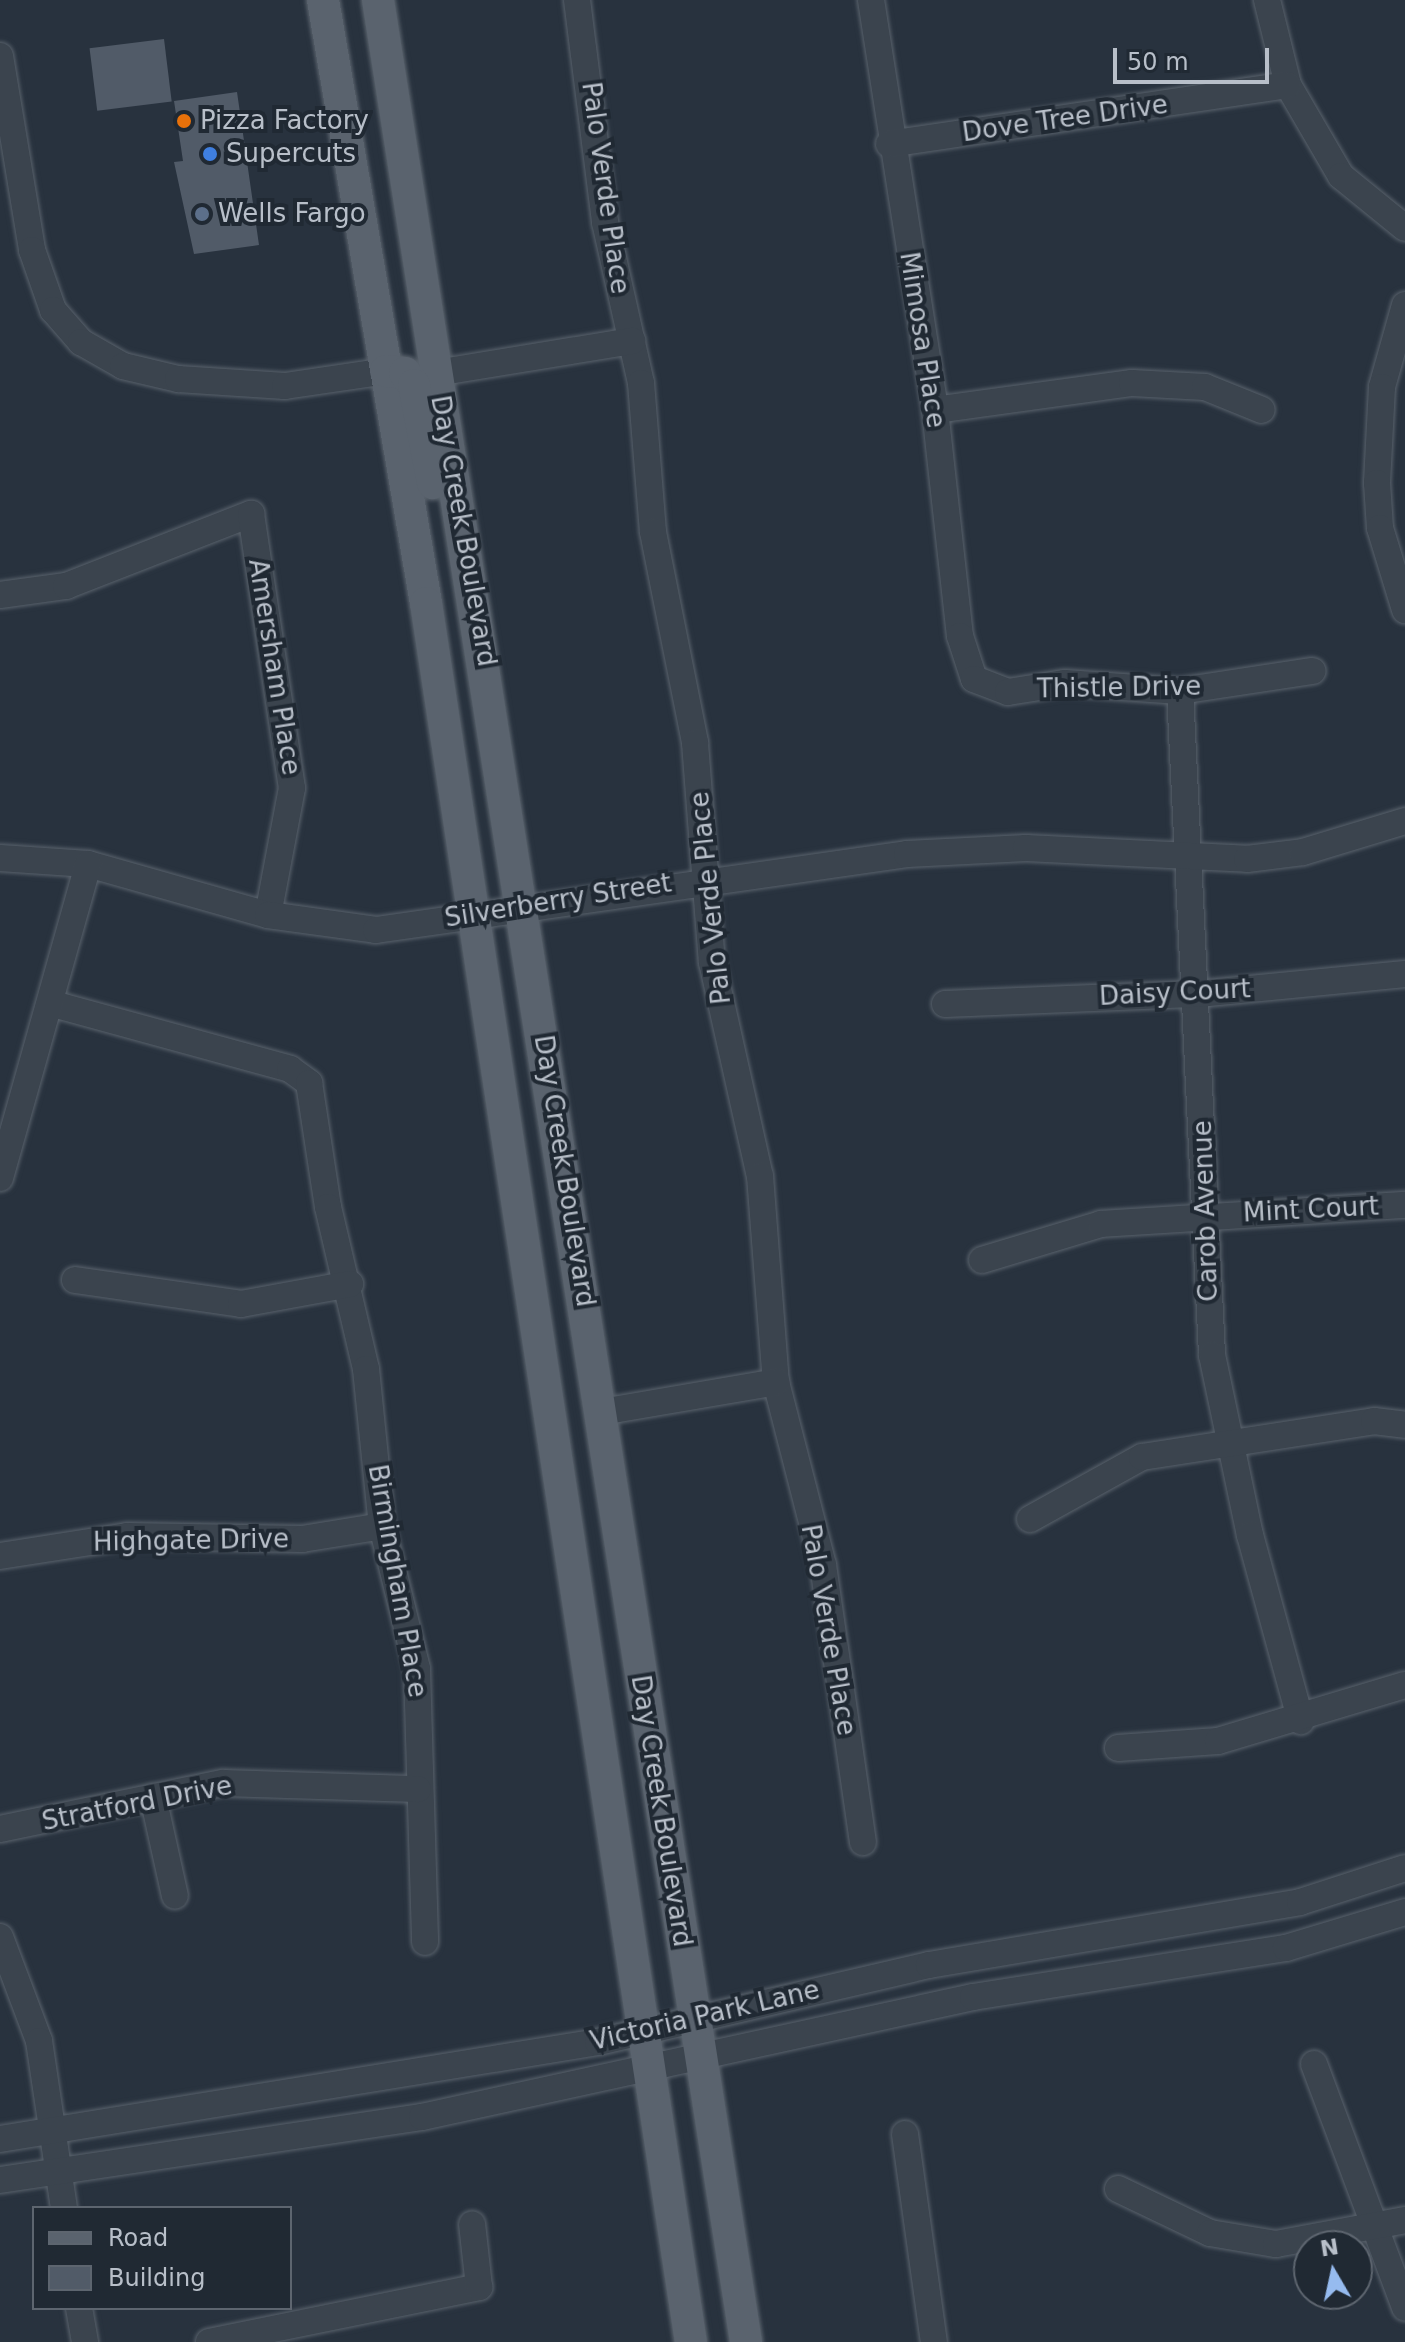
<!DOCTYPE html>
<html>
<head>
<meta charset="utf-8">
<style>
  body { margin:0 }
  #map { position:relative; width:1405px; height:2342px; overflow:hidden; background:#28323e; font-family:"DejaVu Sans",sans-serif }
  div>[style] { position:absolute }
  .building>* { inset:0; background:#515b68; transform-origin:0 0 }
  .roads { filter:drop-shadow(0 0 2px #59626c) drop-shadow(0 0 2px #59626c) }
  .minor>* { height:26px; margin:-13px; padding:0 13px; transform-origin:13px; border-radius:13px; background:#3b444e }
  .major>* { height:32px; margin:-16px; padding:0 16px; transform-origin:16px; border-radius:16px; background:#5a636e }
  .dots>* { width:22px; height:22px; translate:-50% -50%; box-sizing:border-box; border:4px solid #202933; border-radius:50% }
  span { translate:-50% -50%; white-space:nowrap; text-align:center; line-height:1.15; -webkit-text-stroke:8px #202933; paint-order:stroke }
  .street-label { font-size:26px; color:#b8bfc9 }
  .poi-label { font-size:26px; color:#b8bfc9 }
  .left { translate:0 -50%; text-align:left }
  .legend { position:absolute; left:32px; top:2206px; width:260px; height:104px; box-sizing:border-box; background:#202933; border:2px solid #5d656f; margin:0; padding:10px 14px; list-style:none; font-size:24px; color:#b8bfc9 }
  .legend li { display:flex; align-items:center; gap:16px; height:40px }
  .legend b { width:40px; border:2px solid #5d656f }
  .north { position:absolute; left:1293px; top:2230px; width:80px; height:80px; box-sizing:border-box; background:#202933; border:2px solid #5d656f; border-radius:50%; rotate:351deg; font-size:22px; font-weight:700; line-height:32px; text-align:center; color:#b8bfc9 }
  .north::after { content:''; display:block; margin:auto; width:28px; height:36px; background:#96bbef; clip-path:polygon(50% 0,100% 100%,50% 72%,0 100%) }
  .scale { position:absolute; left:1113px; top:48px; width:156px; height:36px; box-sizing:border-box; border:4px solid #b8bfc9; border-top:0; padding-left:10px; font-size:24px; line-height:28px; white-space:nowrap; color:#b8bfc9; -webkit-text-stroke:6px #202933; paint-order:stroke }
</style>
</head>
<body>
<div id="map">
  <div class="building">
    <div style="left:164px;top:39px;width:63px;height:75px;rotate:83deg"></div>
    <div style="clip-path:polygon(237px 92px,259px 245px,194px 254px,174px 162px,183px 161px,174px 101px)"></div>
  </div>
  <div class="roads">
    <div class="minor">
      <div style="left:577px;top:0;width:224px;rotate:82.8deg"></div>
      <div style="left:605px;top:222px;width:165px;rotate:77.4deg"></div>
      <div style="left:641px;top:383px;width:149px;rotate:85.4deg"></div>
      <div style="left:653px;top:532px;width:215px;rotate:78.7deg"></div>
      <div style="left:695px;top:743px;width:220px;rotate:85.6deg"></div>
      <div style="left:712px;top:962px;width:219px;rotate:77.4deg"></div>
      <div style="left:760px;top:1176px;width:207px;rotate:85.6deg"></div>
      <div style="left:776px;top:1382px;width:189px;rotate:75.6deg"></div>
      <div style="left:823px;top:1565px;width:280px;rotate:81.8deg"></div>
      <div style="left:871px;top:0;width:415px;rotate:81.1deg"></div>
      <div style="left:935px;top:410px;width:227px;rotate:83.7deg"></div>
      <div style="left:960px;top:636px;width:45px;rotate:72deg"></div>
      <div style="left:974px;top:679px;width:36px;rotate:21deg"></div>
      <div style="left:1008px;top:692px;width:58px;rotate:-9deg"></div>
      <div style="left:1065px;top:683px;width:115px;rotate:4deg"></div>
      <div style="left:1180px;top:691px;width:134px;rotate:-8.6deg"></div>
      <div style="left:1267px;top:0;width:88px;rotate:76.1deg"></div>
      <div style="left:1288px;top:85px;width:105px;rotate:59.8deg"></div>
      <div style="left:1341px;top:176px;width:82px;rotate:39.1deg"></div>
      <div style="left:0;top:56px;width:197px;rotate:80.6deg"></div>
      <div style="left:32px;top:250px;width:64px;rotate:70.7deg"></div>
      <div style="left:53px;top:310px;width:43px;rotate:48.8deg"></div>
      <div style="left:81px;top:342px;width:48px;rotate:29.7deg"></div>
      <div style="left:123px;top:366px;width:57px;rotate:13.3deg"></div>
      <div style="left:178px;top:379px;width:107px;rotate:3.7deg"></div>
      <div style="left:285px;top:386px;width:102px;rotate:-8.4deg"></div>
      <div style="left:889px;top:144px;width:403px;rotate:-8.4deg"></div>
      <div style="left:1405px;top:305px;width:85px;rotate:105.7deg"></div>
      <div style="left:1382px;top:387px;width:96px;rotate:93deg"></div>
      <div style="left:1377px;top:483px;width:45px;rotate:86.2deg"></div>
      <div style="left:1380px;top:528px;width:86px;rotate:73deg"></div>
      <div style="left:436px;top:373px;width:199px;rotate:-9.3deg"></div>
      <div style="left:935px;top:410px;width:199px;rotate:-7.8deg"></div>
      <div style="left:1132px;top:383px;width:73px;rotate:3.1deg"></div>
      <div style="left:1205px;top:387px;width:61px;rotate:22deg"></div>
      <div style="left:0;top:595px;width:67px;rotate:-7.8deg"></div>
      <div style="left:66px;top:586px;width:199px;rotate:-21.3deg"></div>
      <div style="left:251px;top:514px;width:277px;rotate:81.5deg"></div>
      <div style="left:292px;top:788px;width:129px;rotate:100.7deg"></div>
      <div style="left:1180px;top:691px;width:665px;rotate:87.24deg"></div>
      <div style="left:1212px;top:1355px;width:184px;rotate:78.1deg"></div>
      <div style="left:1250px;top:1535px;width:193px;rotate:74.7deg"></div>
      <div style="left:0;top:858px;width:88px;rotate:3.9deg"></div>
      <div style="left:88px;top:864px;width:187px;rotate:15.8deg"></div>
      <div style="left:268px;top:915px;width:109px;rotate:7.9deg"></div>
      <div style="left:376px;top:930px;width:536px;rotate:-8.15deg"></div>
      <div style="left:907px;top:854px;width:119px;rotate:-2.9deg"></div>
      <div style="left:1026px;top:848px;width:221px;rotate:2.8deg"></div>
      <div style="left:1247px;top:859px;width:56px;rotate:-7.1deg"></div>
      <div style="left:1303px;top:852px;width:107px;rotate:-16.9deg"></div>
      <div style="left:53px;top:1004px;width:246px;rotate:15.3deg"></div>
      <div style="left:290px;top:1069px;width:24px;rotate:36deg"></div>
      <div style="left:309px;top:1083px;width:125px;rotate:81.3deg"></div>
      <div style="left:328px;top:1207px;width:166px;rotate:76.8deg"></div>
      <div style="left:366px;top:1369px;width:158px;rotate:84.2deg"></div>
      <div style="left:382px;top:1526px;width:147px;rotate:76.2deg"></div>
      <div style="left:417px;top:1669px;width:273px;rotate:88.3deg"></div>
      <div style="left:945px;top:1004px;width:253px;rotate:-2.3deg"></div>
      <div style="left:1198px;top:994px;width:208px;rotate:-5.5deg"></div>
      <div style="left:0;top:1178px;width:326px;rotate:-74.3deg"></div>
      <div style="left:982px;top:1260px;width:124px;rotate:-16.8deg"></div>
      <div style="left:1101px;top:1224px;width:305px;rotate:-3.6deg"></div>
      <div style="left:75px;top:1280px;width:168px;rotate:8.2deg"></div>
      <div style="left:241px;top:1304px;width:111px;rotate:-10.4deg"></div>
      <div style="left:601px;top:1412px;width:178px;rotate:-9.7deg"></div>
      <div style="left:1030px;top:1519px;width:128px;rotate:-29deg"></div>
      <div style="left:1142px;top:1457px;width:235px;rotate:-8.8deg"></div>
      <div style="left:1374px;top:1421px;width:31px;rotate:7deg"></div>
      <div style="left:0;top:1556px;width:129px;rotate:-8.9deg"></div>
      <div style="left:127px;top:1536px;width:175px;rotate:1deg"></div>
      <div style="left:302px;top:1539px;width:81px;rotate:-9.2deg"></div>
      <div style="left:1118px;top:1748px;width:100px;rotate:-4deg"></div>
      <div style="left:1218px;top:1741px;width:195px;rotate:-16.7deg"></div>
      <div style="left:153px;top:1797px;width:101px;rotate:77.5deg"></div>
      <div style="left:0;top:1829px;width:228px;rotate:-11.7deg"></div>
      <div style="left:223px;top:1783px;width:195px;rotate:1.8deg"></div>
      <div style="left:0;top:1937px;width:111px;rotate:69.4deg"></div>
      <div style="left:39px;top:2041px;width:169px;rotate:81.5deg"></div>
      <div style="left:1314px;top:2064px;width:260px;rotate:69.5deg"></div>
      <div style="left:905px;top:2134px;width:210px;rotate:82.1deg"></div>
      <div style="left:0;top:2139px;width:606px;rotate:-9.21deg"></div>
      <div style="left:598px;top:2042px;width:340px;rotate:-13.1deg"></div>
      <div style="left:929px;top:1965px;width:376px;rotate:-9.6deg"></div>
      <div style="left:1300px;top:1902px;width:110px;rotate:-17.9deg"></div>
      <div style="left:0;top:2180px;width:427px;rotate:-8.5deg"></div>
      <div style="left:422px;top:2117px;width:564px;rotate:-12.29deg"></div>
      <div style="left:973px;top:1997px;width:317px;rotate:-8.9deg"></div>
      <div style="left:1286px;top:1948px;width:124px;rotate:-16.8deg"></div>
      <div style="left:1118px;top:2189px;width:102px;rotate:25.6deg"></div>
      <div style="left:1210px;top:2233px;width:67px;rotate:9.5deg"></div>
      <div style="left:1276px;top:2244px;width:131px;rotate:-10.5deg"></div>
      <div style="left:79px;top:2308px;width:35px;rotate:80deg"></div>
      <div style="left:209px;top:2342px;width:276px;rotate:-11.5deg"></div>
      <div style="left:479px;top:2287px;width:63px;rotate:-96.3deg"></div>
    </div>
    <div class="major">
      <div style="left:323px;top:0;width:612px;rotate:80.31deg"></div>
      <div style="left:426px;top:603px;width:1759px;rotate:81.34deg"></div>
      <div style="left:378px;top:0;width:2371px;rotate:81.07deg"></div>
      <div style="left:386px;top:371px;width:19px;rotate:6deg"></div>
      <div style="left:405px;top:373px;width:15px;rotate:53deg"></div>
      <div style="left:414px;top:385px;width:100px;rotate:79deg"></div>
    </div>
  </div>
  <div class="dots">
    <div style="left:184px;top:121px;background:#e8710a"></div>
    <div style="left:210px;top:154px;background:#3f7fe0"></div>
    <div style="left:202px;top:214px;background:#5c6f8a"></div>
  </div>
  <div class="street-label">
    <span style="left:1065px;top:119px;rotate:-8deg">Dove Tree Drive</span>
    <span style="left:605px;top:188px;rotate:82deg">Palo Verde Place</span>
    <span style="left:922px;top:340px;rotate:81deg">Mimosa Place</span>
    <span style="left:463px;top:531px;rotate:80deg">Day Creek Boulevard</span>
    <span style="left:274px;top:667px;rotate:81deg">Amersham Place</span>
    <span style="left:1119px;top:688px;rotate:-1deg">Thistle Drive</span>
    <span style="left:711px;top:898px;rotate:-96deg">Palo Verde Place</span>
    <span style="left:558px;top:901px;rotate:-9deg">Silverberry Street</span>
    <span style="left:1175px;top:993px;rotate:-3deg">Daisy Court</span>
    <span style="left:564px;top:1171px;rotate:81deg">Day Creek Boulevard</span>
    <span style="left:1311px;top:1210px;rotate:-3deg">Mint Court</span>
    <span style="left:1206px;top:1211px;rotate:-92deg">Carob Avenue</span>
    <span style="left:191px;top:1541px;rotate:-1deg">Highgate Drive</span>
    <span style="left:397px;top:1581px;rotate:80deg">Birmingham Place</span>
    <span style="left:828px;top:1630px;rotate:80deg">Palo Verde Place</span>
    <span style="left:137px;top:1804px;rotate:-11deg">Stratford Drive</span>
    <span style="left:661px;top:1811px;rotate:81deg">Day Creek Boulevard</span>
    <span style="left:705px;top:2016px;rotate:-13deg">Victoria Park Lane</span>
  </div>
  <div class="poi-label">
    <span class="left" style="left:200px;top:121px">Pizza Factory</span>
    <span class="left" style="left:226px;top:154px">Supercuts</span>
    <span class="left" style="left:218px;top:214px">Wells Fargo</span>
  </div>
  <ul class="legend">
  <li><b style="height:10px;background:#5a636e"></b>Road</li>
  <li><b style="height:22px;background:#515b68"></b>Building</li>
  </ul>
  <div class="north">N</div>
  <div class="scale">50 m</div>
</div>
</body>
</html>
